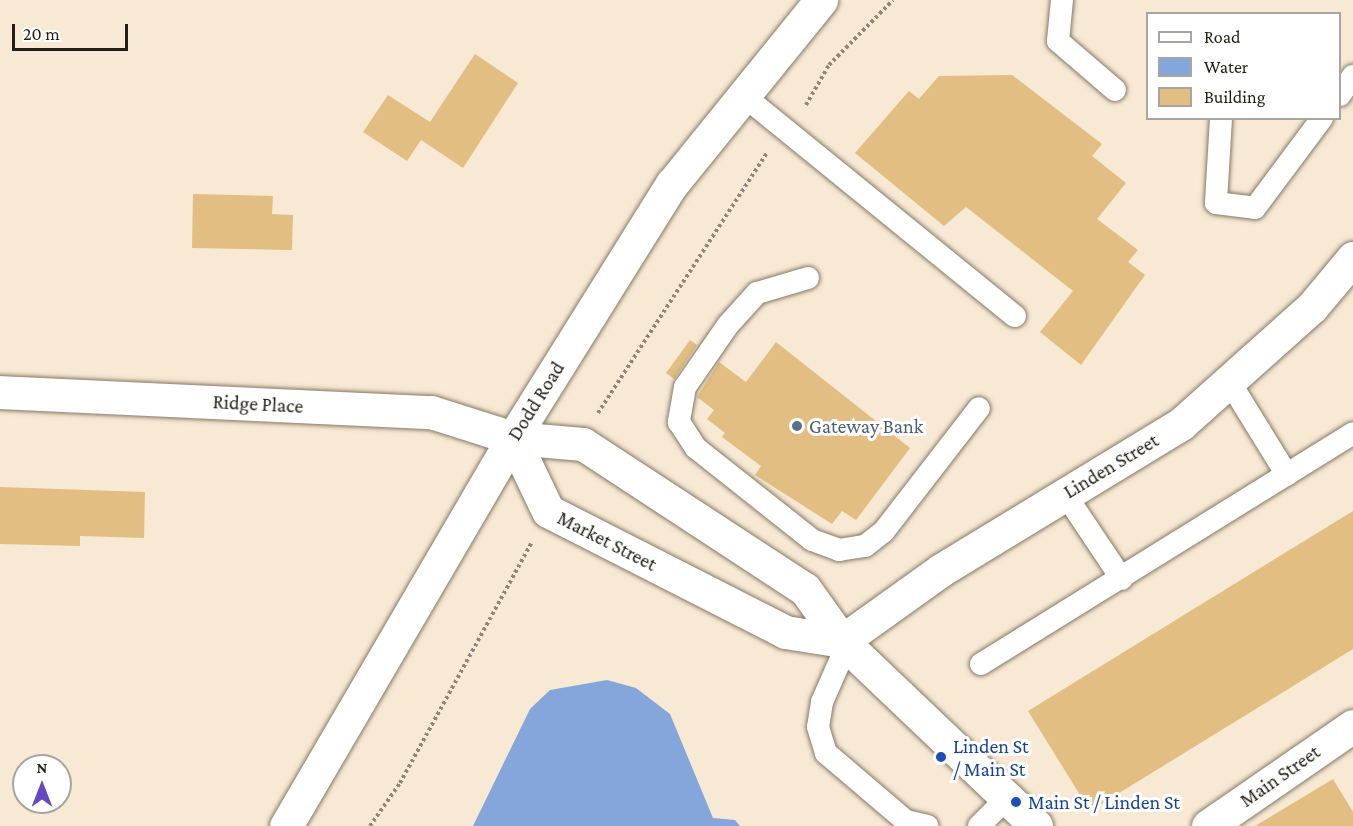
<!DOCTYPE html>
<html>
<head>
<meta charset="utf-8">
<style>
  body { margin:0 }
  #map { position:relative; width:1353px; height:826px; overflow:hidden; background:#f7e9d4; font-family:"Crimson Pro",serif }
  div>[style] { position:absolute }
  .water>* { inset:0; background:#84a6db }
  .building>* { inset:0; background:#e2be82 }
  .path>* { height:4px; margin-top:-2px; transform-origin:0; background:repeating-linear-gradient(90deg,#908779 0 3px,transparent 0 6px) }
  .roads { filter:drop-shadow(0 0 2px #867966) drop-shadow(0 0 2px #867966) }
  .lane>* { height:22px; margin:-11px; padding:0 11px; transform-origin:11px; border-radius:11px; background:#fff }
  .street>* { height:33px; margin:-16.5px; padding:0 16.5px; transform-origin:16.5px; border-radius:16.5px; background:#fff }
  .secondary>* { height:33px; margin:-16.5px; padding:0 16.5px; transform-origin:16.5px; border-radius:16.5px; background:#fff }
  .dots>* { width:16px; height:16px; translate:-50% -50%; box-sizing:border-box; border:3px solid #fff; border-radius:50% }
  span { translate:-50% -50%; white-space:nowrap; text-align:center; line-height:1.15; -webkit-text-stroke:6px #fff; paint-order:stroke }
  .street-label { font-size:20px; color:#231f17 }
  .service-label { font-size:20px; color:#4e5e75 }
  .left { translate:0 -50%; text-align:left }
  .transit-label { font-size:20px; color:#164399 }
  .legend { position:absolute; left:1146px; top:12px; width:195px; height:108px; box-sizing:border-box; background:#fff; border:2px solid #a7a5a2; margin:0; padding:8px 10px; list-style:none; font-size:18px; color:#231f17 }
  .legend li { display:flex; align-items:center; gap:12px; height:30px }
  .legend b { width:30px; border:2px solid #a7a5a2 }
  .north { position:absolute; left:12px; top:754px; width:60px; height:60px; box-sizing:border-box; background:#fff; border:2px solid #a7a5a2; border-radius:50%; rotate:0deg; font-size:16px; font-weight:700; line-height:24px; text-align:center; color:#231f17 }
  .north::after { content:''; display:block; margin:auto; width:21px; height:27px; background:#6348c0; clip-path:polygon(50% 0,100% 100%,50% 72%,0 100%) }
  .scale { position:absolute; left:12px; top:24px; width:116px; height:27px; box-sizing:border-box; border:3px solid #231f17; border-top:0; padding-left:8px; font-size:18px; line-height:21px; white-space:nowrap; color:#231f17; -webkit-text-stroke:4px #fff; paint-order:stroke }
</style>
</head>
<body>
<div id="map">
  <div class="water">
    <div style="clip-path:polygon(607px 680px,636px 688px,670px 714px,713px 818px,735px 820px,740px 826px,473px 826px,530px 709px,550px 690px)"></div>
  </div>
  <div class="building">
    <div style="clip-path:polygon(475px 54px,518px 83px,463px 168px,421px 140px,407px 161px,363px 132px,388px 95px,430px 122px)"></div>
    <div style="clip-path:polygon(1012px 75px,1102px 144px,1092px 156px,1126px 183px,1097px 219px,1138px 250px,1128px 262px,1145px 275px,1081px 365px,1040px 332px,1073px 291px,966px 207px,944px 226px,855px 153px,909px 91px,919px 99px,939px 76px)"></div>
    <div style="clip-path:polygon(193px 194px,273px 196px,272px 214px,293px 215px,292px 250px,192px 248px)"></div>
    <div style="clip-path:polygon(690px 340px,697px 345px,674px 379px,666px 373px)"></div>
    <div style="clip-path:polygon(776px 342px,910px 448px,856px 520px,842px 511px,832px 524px,755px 475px,761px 466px,722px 437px,725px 433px,707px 419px,714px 410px,697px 397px,719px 362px,746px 382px)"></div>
    <div style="clip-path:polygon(0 487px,145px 492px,144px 538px,80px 536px,80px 546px,0 544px)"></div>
    <div style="clip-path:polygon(1353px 511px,1353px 649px,1090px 811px,1028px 711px)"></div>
    <div style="clip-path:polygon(1333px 779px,1353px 812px,1353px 826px,1255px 826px)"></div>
  </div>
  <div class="path">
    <div style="left:806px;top:105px;width:46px;rotate:-60.1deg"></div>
    <div style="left:829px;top:65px;width:91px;rotate:-45.4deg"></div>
    <div style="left:598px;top:413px;width:310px;rotate:-57deg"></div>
    <div style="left:370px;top:826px;width:52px;rotate:-55.1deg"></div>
    <div style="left:400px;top:783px;width:275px;rotate:-61.3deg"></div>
  </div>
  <div class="roads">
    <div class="lane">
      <div style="left:1062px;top:0;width:41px;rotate:95.6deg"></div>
      <div style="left:1058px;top:41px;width:75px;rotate:40.7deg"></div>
      <div style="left:1340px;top:95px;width:23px;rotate:-56deg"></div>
      <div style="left:744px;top:96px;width:349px;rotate:39.1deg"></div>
      <div style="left:1221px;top:118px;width:85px;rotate:93.4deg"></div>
      <div style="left:1216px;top:203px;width:39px;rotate:7deg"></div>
      <div style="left:1255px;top:208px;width:112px;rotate:-53.3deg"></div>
      <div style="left:808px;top:278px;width:53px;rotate:163.6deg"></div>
      <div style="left:757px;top:293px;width:43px;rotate:132.2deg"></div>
      <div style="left:728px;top:325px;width:75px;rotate:124.7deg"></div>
      <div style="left:685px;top:387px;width:36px;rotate:100deg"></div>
      <div style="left:679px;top:422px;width:31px;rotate:57deg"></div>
      <div style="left:696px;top:448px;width:148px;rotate:38.4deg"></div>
      <div style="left:812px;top:540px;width:29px;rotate:20deg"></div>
      <div style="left:839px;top:550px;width:26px;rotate:-9deg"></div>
      <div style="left:865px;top:546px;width:24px;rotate:-38deg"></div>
      <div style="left:884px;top:531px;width:155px;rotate:-52.3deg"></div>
      <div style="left:1229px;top:381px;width:110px;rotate:58.3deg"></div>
      <div style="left:1065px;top:494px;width:102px;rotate:56.2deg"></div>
      <div style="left:847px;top:645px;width:62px;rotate:113.7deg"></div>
      <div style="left:822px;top:702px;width:25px;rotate:99deg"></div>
      <div style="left:818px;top:727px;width:27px;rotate:73deg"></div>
      <div style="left:826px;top:753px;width:105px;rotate:40.4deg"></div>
      <div style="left:906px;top:821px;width:22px;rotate:13deg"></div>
      <div style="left:981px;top:664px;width:438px;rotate:-31.8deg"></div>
      <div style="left:979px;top:826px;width:37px;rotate:-45deg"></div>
    </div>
    <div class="street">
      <div style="left:0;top:392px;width:431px;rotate:2.7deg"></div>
      <div style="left:431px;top:412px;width:86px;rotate:17.6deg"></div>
      <div style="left:842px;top:641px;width:122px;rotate:-35.6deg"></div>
      <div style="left:941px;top:570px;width:281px;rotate:-31.3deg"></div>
      <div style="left:1181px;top:424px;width:176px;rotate:-41.8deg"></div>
      <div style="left:1312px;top:307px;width:64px;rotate:-50.1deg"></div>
      <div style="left:1208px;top:826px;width:176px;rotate:-34.6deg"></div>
    </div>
    <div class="secondary">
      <div style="left:513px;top:438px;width:70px;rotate:4.9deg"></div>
      <div style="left:583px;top:444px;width:265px;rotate:33.2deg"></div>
      <div style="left:805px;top:589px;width:64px;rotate:54.6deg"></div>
      <div style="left:842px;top:641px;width:268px;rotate:43.6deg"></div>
      <div style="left:513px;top:438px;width:81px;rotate:64.4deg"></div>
      <div style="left:548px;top:511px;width:266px;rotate:27deg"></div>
      <div style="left:785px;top:632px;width:58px;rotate:9deg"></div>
      <div style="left:286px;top:826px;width:450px;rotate:-59.7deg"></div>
      <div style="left:513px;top:438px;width:300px;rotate:-58deg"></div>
      <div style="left:672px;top:184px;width:237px;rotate:-51deg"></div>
    </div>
  </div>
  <div class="dots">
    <div style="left:797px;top:426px;background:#5c6f8a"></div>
    <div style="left:941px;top:757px;background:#1a4fb4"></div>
    <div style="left:1016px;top:802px;background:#1a4fb4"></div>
  </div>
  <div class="street-label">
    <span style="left:536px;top:401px;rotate:-58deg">Dodd Road</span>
    <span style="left:258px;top:404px;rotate:3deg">Ridge Place</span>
    <span style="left:1111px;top:466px;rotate:-31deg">Linden Street</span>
    <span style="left:607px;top:541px;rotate:27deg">Market Street</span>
    <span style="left:1280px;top:776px;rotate:-35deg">Main Street</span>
  </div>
  <div class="service-label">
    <span class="left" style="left:809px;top:426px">Gateway Bank</span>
  </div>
  <div class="transit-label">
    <span class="left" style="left:953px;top:758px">Linden St<br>/ Main St</span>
    <span class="left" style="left:1028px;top:802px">Main St / Linden St</span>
  </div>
  <ul class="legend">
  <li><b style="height:8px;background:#fff"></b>Road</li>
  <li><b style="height:16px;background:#84a6db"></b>Water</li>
  <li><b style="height:16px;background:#e2be82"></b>Building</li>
  </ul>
  <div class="north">N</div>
  <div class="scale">20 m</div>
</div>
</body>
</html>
